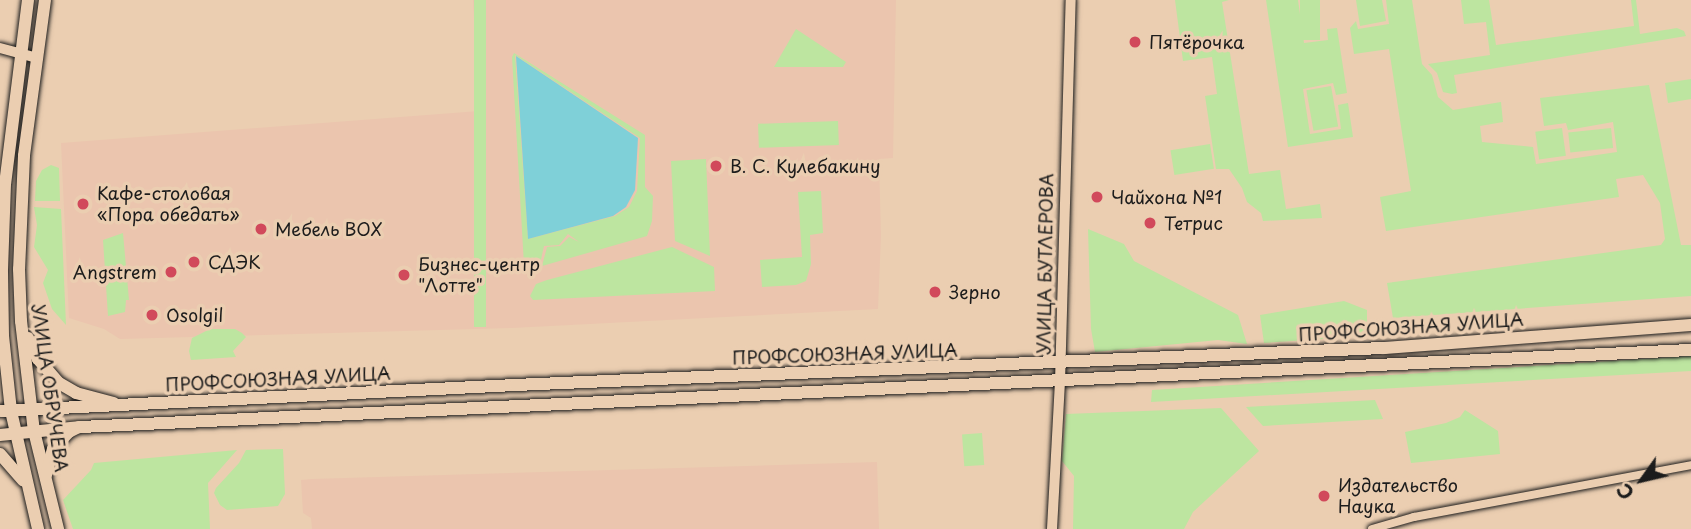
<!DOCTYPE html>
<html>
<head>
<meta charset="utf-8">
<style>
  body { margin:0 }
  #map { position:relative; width:1691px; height:529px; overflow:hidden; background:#ebceb1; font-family:"Playpen Sans",sans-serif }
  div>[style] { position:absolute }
  .built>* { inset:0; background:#ebc5ae }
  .green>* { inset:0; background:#bde5a0; transform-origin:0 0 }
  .water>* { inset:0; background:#7fd0d8 }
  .roads { filter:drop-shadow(0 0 2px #1c1c1c) drop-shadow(0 0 2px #1c1c1c) }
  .minor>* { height:8px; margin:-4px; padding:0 4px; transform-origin:4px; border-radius:4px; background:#ebceb1 }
  .tertiary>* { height:10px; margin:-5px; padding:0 5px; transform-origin:5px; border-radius:5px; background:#ebceb1 }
  .secondary>* { height:12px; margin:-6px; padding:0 6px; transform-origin:6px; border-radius:6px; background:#ebceb1 }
  .primary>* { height:12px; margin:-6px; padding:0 6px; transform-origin:6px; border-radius:6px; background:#ebceb1 }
  .dots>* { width:19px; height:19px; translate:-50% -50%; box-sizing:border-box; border:4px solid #ebceb1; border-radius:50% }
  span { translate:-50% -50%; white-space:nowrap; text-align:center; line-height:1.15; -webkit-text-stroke:7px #ebceb1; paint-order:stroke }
  .poi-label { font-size:18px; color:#1c1c1c }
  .left { translate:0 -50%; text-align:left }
  .right { translate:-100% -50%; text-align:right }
  .street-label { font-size:18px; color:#1c1c1c }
  .north { position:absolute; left:1607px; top:445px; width:70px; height:70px; -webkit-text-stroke:5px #ebceb1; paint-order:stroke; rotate:236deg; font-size:19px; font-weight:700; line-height:28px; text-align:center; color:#1c1c1c }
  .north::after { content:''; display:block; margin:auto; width:24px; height:32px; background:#1c1c1c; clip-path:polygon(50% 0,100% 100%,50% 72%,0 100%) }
</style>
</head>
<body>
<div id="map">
  <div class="built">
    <div style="clip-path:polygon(473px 0,896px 0,893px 158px,879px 159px,881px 236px,878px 309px,512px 328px,120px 339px,104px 329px,69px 318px,61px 143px,479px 111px)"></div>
    <div style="clip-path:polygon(877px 462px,879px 529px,312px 529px,311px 518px,303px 513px,301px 480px,312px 479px)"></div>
  </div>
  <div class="green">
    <div style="left:474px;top:0;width:12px;height:327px"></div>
    <div style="clip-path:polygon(1175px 0,1229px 0,1222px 2px,1249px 174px,1280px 170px,1286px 209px,1320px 204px,1322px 218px,1263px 221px,1261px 213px,1247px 202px,1242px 188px,1229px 169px,1216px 169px,1205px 96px,1217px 94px,1212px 57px,1183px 61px)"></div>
    <div style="clip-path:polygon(1266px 0,1298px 0,1304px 43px,1328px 40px,1327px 29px,1337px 28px,1347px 93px,1336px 95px,1333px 83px,1303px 89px,1310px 134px,1341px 129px,1338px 105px,1348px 103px,1353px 137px,1288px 147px)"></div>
    <div style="left:1300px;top:0;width:20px;height:40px"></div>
    <div style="clip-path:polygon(1356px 0,1382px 0,1386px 21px,1360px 26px)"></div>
    <div style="clip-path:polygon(1386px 0,1412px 0,1422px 64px,1432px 75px,1438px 97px,1453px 110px,1501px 102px,1503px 122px,1480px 126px,1482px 142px,1533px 147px,1536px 164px,1617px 152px,1613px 122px,1568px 130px,1566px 123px,1544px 126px,1540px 98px,1649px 85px,1681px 245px,1691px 245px,1691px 296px,1393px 318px,1387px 283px,1661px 245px,1665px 239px,1660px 203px,1643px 175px,1616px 179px,1619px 197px,1386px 231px,1380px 197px,1411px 191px,1389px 49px,1354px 54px,1350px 28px,1356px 21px,1358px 29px,1389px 24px)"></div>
    <div style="clip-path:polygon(1461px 0,1489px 0,1496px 45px,1634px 26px,1631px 0,1636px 0,1640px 34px,1677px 28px,1684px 31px,1686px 36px,1454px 75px,1457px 93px,1452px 94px,1443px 92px,1437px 73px,1428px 64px,1490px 55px,1486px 22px,1464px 24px)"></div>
    <div style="clip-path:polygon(796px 29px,846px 62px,843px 67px,774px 67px)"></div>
    <div style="clip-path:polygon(evenodd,514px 53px,645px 135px,645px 187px,653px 196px,652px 221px,647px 236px,542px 266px,547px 247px,560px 246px,569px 237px,579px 242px,568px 234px,559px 245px,544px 246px,540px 264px,532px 268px,524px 265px,512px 57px,514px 53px,515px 55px,640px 138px,637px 191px,629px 207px,615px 216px,528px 239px,515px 55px)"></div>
    <div style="clip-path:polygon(1691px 79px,1691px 99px,1668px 103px,1665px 83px)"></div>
    <div style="left:1331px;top:86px;width:41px;height:25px;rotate:80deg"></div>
    <div style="left:838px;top:121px;width:24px;height:80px;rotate:88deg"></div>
    <div style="left:1562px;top:128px;width:28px;height:27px;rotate:82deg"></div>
    <div style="left:1611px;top:128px;width:20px;height:43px;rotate:84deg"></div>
    <div style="left:1210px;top:144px;width:25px;height:40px;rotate:81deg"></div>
    <div style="clip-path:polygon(706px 159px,710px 256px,675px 241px,671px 161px)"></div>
    <div style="clip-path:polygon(51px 165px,59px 168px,60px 201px,35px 201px,36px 181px,42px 170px)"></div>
    <div style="clip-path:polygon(821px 191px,823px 233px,810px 235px,811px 264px,806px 281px,796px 285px,762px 287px,760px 260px,802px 257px,798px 192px)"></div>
    <div style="clip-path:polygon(34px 207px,61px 209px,66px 325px,52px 309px,43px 283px,48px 270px,34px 247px,37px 225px)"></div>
    <div style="clip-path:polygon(1088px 229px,1124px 244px,1134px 261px,1238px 315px,1247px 344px,1218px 340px,1095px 352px,1091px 329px)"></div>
    <div style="clip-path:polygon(123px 233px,129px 300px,126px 300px,125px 312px,108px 316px,103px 240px)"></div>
    <div style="clip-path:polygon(672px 247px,714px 267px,715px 291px,533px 300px,530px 296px,536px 284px,547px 280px)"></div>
    <div style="clip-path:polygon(1344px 301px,1367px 310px,1367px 336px,1264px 343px,1260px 315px)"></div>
    <div style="clip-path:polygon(210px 329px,235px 329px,242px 333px,246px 337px,233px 351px,236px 357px,191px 360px,189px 351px,192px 338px)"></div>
    <div style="clip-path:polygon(1691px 356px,1691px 371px,1151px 402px,1152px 390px)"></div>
    <div style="clip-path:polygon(1375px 400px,1383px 419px,1263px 426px,1246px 407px)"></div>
    <div style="clip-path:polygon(1221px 408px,1259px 451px,1193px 512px,1184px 529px,1073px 529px,1074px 476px,1062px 461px,1066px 414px)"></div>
    <div style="clip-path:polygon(1465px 410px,1498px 431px,1500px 454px,1411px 463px,1405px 432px,1446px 423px,1460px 417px)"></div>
    <div style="left:982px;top:433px;width:32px;height:20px;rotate:86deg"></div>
    <div style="clip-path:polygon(283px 449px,285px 494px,278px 506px,227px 510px,220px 505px,214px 493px,216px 488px,239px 463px,246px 450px)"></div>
    <div style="clip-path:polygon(237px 450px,208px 483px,210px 529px,73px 529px,63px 500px,91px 470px,94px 463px)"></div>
  </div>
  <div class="water">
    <div style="clip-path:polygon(516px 56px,638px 138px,635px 190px,626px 207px,613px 216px,528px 239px)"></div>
  </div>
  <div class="roads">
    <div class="minor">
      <div style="left:1372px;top:529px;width:44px;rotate:-15.9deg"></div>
      <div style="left:1414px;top:517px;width:282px;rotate:-10.6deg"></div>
    </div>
    <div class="tertiary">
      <div style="left:0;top:48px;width:39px;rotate:15deg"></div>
      <div style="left:1052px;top:529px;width:147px;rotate:-86.9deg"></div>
      <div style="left:1060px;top:382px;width:382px;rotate:-88.4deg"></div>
    </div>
    <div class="secondary">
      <div style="left:28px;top:0;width:185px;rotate:97.1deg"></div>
      <div style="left:5px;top:184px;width:88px;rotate:92deg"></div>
      <div style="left:2px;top:272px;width:64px;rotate:89.1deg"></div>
      <div style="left:3px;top:336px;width:75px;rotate:83.9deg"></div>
      <div style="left:11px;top:411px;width:121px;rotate:77.1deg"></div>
      <div style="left:45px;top:0;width:157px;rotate:97.7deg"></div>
      <div style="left:24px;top:156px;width:113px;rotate:92.5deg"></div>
      <div style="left:19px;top:269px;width:52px;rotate:87.8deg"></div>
      <div style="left:21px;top:321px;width:111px;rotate:83.3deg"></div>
      <div style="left:34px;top:431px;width:101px;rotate:76.2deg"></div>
      <div style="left:28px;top:338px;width:23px;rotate:65deg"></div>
      <div style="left:38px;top:359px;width:32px;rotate:49deg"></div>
      <div style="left:59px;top:383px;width:20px;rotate:30deg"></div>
      <div style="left:76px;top:393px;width:39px;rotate:15deg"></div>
      <div style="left:0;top:454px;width:35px;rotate:49deg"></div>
      <div style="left:46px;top:475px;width:27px;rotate:-75deg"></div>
      <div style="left:53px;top:449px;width:23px;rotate:-47deg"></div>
      <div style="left:69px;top:432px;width:11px;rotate:-27deg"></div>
    </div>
    <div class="primary">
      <div style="left:0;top:411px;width:516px;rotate:-2.89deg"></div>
      <div style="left:515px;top:385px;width:870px;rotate:-2.44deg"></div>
      <div style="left:1384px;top:348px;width:308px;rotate:-4.3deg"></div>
      <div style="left:0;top:435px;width:81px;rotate:-5.6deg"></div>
      <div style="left:81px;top:427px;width:1612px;rotate:-2.74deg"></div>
    </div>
  </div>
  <div class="dots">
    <div style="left:1135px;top:42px;background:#d1495b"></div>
    <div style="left:716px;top:166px;background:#d1495b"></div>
    <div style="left:1097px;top:197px;background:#d1495b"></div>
    <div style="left:83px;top:204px;background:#d1495b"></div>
    <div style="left:1150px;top:223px;background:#d1495b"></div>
    <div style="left:261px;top:229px;background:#d1495b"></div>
    <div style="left:194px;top:262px;background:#d1495b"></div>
    <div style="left:171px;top:272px;background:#d1495b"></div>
    <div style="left:404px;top:275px;background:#d1495b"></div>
    <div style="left:935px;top:292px;background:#d1495b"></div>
    <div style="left:152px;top:315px;background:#d1495b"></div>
    <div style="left:1324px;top:496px;background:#d1495b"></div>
  </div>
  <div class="poi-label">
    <span class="left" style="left:1149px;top:42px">Пятёрочка</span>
    <span class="left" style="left:730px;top:166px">В. С. Кулебакину</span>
    <span class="left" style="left:97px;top:204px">Кафе-столовая<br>«Пора обедать»</span>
    <span class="left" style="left:1111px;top:197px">Чайхона №1</span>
    <span class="left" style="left:1164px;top:223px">Тетрис</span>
    <span class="left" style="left:275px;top:229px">Мебель BOX</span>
    <span class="left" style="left:208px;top:262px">СДЭК</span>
    <span class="left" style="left:418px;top:275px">Бизнес-центр<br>"Лотте"</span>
    <span class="right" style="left:157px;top:272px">Angstrem</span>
    <span class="left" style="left:949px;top:292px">Зерно</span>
    <span class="left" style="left:166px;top:315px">Osolgil</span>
    <span class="left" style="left:1338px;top:496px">Издательство<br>Наука</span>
  </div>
  <div class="street-label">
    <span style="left:1045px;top:264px;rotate:-89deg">УЛИЦА БУТЛЕРОВА</span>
    <span style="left:1411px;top:327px;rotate:-4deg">ПРОФСОЮЗНАЯ УЛИЦА</span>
    <span style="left:845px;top:354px;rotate:-2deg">ПРОФСОЮЗНАЯ УЛИЦА</span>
    <span style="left:278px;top:379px;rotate:-3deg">ПРОФСОЮЗНАЯ УЛИЦА</span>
    <span style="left:50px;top:388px;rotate:82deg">УЛИЦА ОБРУЧЕВА</span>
  </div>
  <div class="north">С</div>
</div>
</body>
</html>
